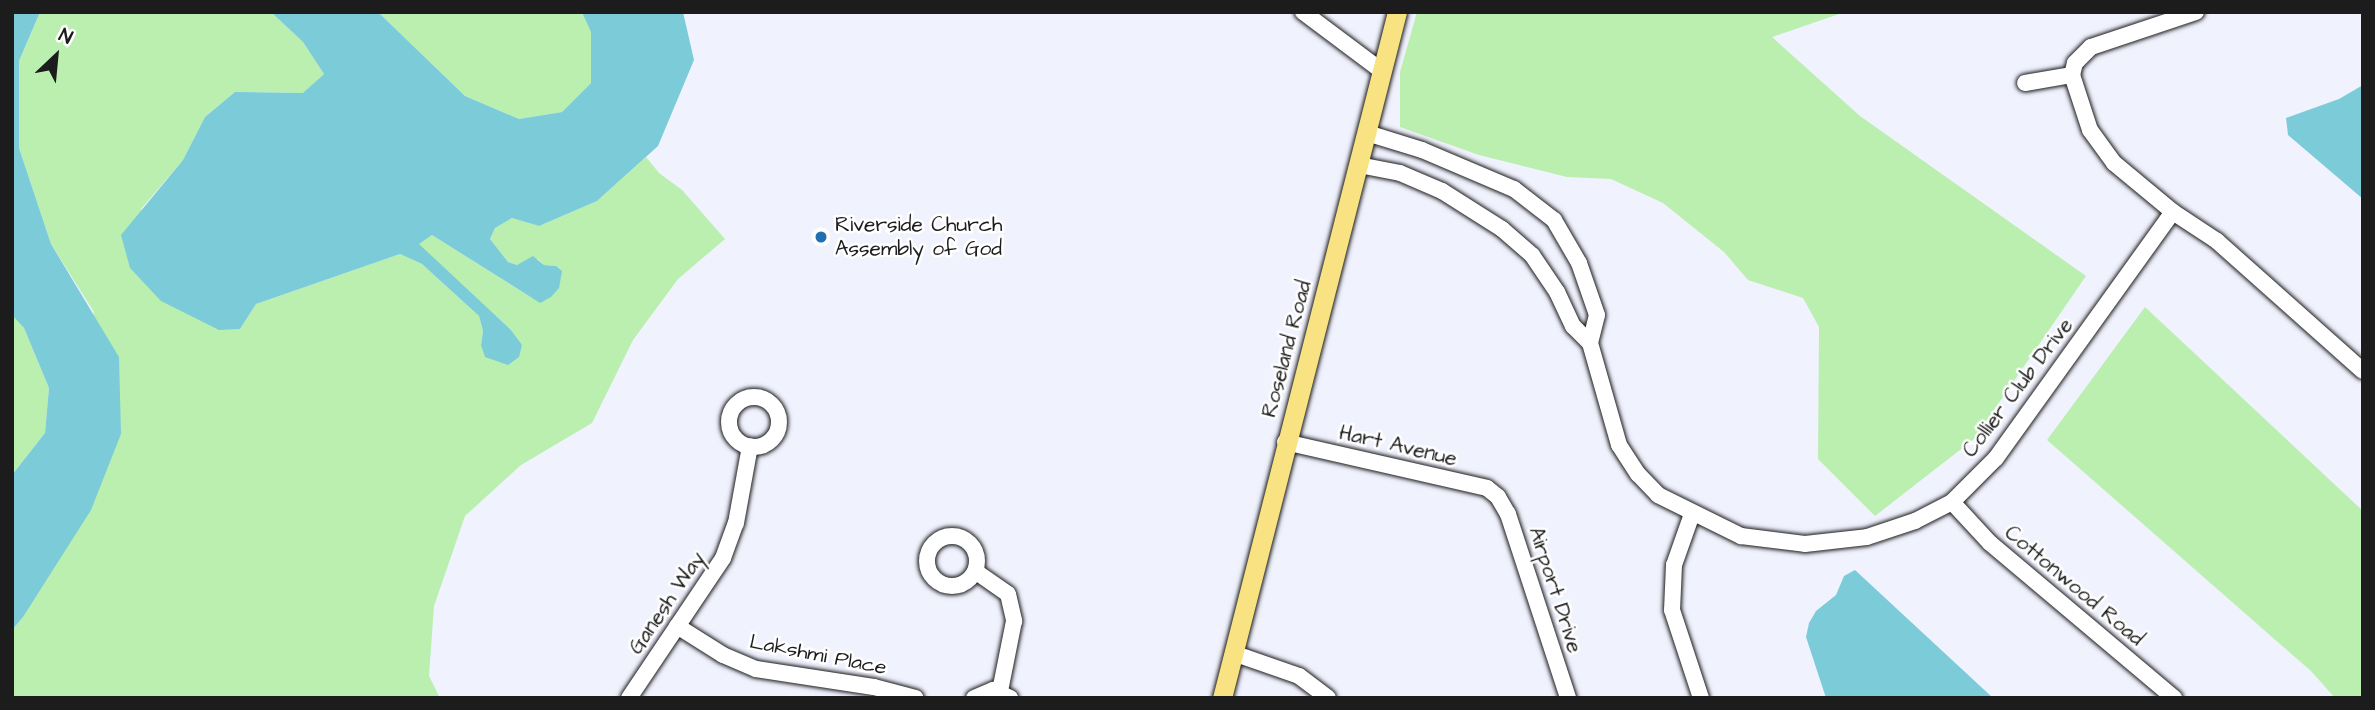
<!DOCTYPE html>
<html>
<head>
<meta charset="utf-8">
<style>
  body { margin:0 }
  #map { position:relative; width:2375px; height:710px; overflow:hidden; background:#f0f2fe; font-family:"Architects Daughter",sans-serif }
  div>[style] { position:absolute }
  .green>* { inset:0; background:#baefb0 }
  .water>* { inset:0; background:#7ccbd9 }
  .roads { filter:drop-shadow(0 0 2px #1c1c1c) drop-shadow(0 0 2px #1c1c1c) }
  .minor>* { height:16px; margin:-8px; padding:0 8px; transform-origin:8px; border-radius:8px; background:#fff }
  .minor>.ring { margin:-8px; padding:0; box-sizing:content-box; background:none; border:16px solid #fff; border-radius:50% }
  .major>* { height:19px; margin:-9.5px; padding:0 9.5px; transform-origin:9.5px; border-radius:9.5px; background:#f8e281 }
  .dots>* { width:19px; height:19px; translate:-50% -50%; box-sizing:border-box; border:4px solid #fff; border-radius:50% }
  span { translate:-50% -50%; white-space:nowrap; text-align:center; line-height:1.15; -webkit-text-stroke:5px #fff; paint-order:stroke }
  .poi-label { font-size:21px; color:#1c1c1c }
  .left { translate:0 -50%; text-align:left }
  .street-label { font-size:21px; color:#1c1c1c }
  .frame { position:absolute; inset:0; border:14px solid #1c1c1c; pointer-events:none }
  .north { position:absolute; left:21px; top:21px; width:70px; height:70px; -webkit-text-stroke:5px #fff; paint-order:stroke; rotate:26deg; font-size:19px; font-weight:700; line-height:28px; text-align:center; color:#1c1c1c }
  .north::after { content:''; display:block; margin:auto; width:24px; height:32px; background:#1c1c1c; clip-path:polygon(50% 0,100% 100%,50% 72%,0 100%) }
</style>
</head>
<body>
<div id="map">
  <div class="green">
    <div style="clip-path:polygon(40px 12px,271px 12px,303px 42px,324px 74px,304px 93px,235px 92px,205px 117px,183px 160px,141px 209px,240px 329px,256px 304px,400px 254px,422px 264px,479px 316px,483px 331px,481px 345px,522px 346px,511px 330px,418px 244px,432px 235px,532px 298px,556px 266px,544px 265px,538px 259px,517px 265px,508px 262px,490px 239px,495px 228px,512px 218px,539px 226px,597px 201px,646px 157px,659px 173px,682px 190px,725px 239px,678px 279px,633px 340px,592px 423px,521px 465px,465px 516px,434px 606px,429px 676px,440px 698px,12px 698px,12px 630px,23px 617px,94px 312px,51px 244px,19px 148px,19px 61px)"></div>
    <div style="clip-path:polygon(378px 12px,587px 12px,602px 38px,591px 67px,591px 83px,562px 112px,519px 119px,465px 96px)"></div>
    <div style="clip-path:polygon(1417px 12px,1845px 12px,1772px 37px,1860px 116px,2086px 276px,1974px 439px,1875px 516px,1818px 459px,1819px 327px,1803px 298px,1748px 280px,1724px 252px,1663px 203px,1611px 179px,1567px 177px,1479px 155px,1400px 127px,1400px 72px)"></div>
    <div style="clip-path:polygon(2145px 307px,2363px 511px,2363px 698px,2335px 698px,2311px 671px,2047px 440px)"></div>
    <div style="clip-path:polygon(12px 315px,24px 328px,49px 388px,45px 433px,12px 475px)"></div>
  </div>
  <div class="water">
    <div style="clip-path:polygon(12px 12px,40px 12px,19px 61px,19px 148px,51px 244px,119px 357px,121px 434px,91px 510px,23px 617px,12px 630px,12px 475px,45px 433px,49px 388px,24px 328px,12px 315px)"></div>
    <div style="clip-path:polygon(271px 12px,378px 12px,465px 96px,519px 119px,562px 112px,591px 83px,591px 32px,582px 12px,683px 12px,694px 60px,658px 146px,597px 201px,539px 226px,512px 218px,495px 228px,490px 239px,508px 262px,517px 265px,533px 256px,544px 265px,556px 266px,562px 271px,559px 288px,551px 297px,540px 303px,432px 235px,419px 244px,511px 330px,522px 345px,519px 357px,508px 365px,485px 357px,481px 345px,483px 331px,479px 316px,422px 264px,400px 254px,256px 304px,240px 329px,219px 330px,161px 301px,130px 268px,121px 235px,183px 160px,205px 117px,235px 92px,303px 93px,324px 74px,303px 42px)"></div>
    <div style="clip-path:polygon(2363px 85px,2363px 199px,2288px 135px,2286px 118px,2339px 99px)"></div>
    <div style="clip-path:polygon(1855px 570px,1993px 698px,1826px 698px,1806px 637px,1809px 623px,1816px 611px,1836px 595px,1844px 576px)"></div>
  </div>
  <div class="roads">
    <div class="minor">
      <div style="left:1303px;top:12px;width:99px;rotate:36.8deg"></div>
      <div style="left:2196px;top:12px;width:111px;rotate:161.6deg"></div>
      <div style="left:2091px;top:47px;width:23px;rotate:135deg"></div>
      <div style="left:2075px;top:63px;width:12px;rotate:104deg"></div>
      <div style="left:2072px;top:75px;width:58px;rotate:71.9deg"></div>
      <div style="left:2090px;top:130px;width:41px;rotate:54deg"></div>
      <div style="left:2114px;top:163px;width:77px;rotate:39.7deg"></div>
      <div style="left:2173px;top:212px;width:53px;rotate:33.4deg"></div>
      <div style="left:2217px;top:241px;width:195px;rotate:41.7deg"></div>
      <div style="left:2025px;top:83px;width:48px;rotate:-9.7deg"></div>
      <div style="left:1367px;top:133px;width:58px;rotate:17.2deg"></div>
      <div style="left:1422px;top:150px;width:100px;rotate:23deg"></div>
      <div style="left:1514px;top:189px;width:51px;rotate:37.8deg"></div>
      <div style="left:1554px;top:220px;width:50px;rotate:59.8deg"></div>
      <div style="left:1579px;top:263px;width:55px;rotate:70.9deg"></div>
      <div style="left:1597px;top:315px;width:29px;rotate:104deg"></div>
      <div style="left:1590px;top:343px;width:106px;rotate:74.1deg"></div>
      <div style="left:1619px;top:445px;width:35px;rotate:57deg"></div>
      <div style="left:1638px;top:474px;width:29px;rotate:46deg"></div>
      <div style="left:1658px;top:495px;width:93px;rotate:26.3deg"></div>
      <div style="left:1741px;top:536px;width:64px;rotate:7.1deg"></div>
      <div style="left:1805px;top:544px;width:62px;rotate:-6.4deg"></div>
      <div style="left:1867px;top:537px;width:51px;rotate:-18.4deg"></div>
      <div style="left:1915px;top:521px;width:42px;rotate:-27.2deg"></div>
      <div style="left:1952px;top:502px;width:62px;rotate:-45deg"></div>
      <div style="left:1996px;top:458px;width:303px;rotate:-54.3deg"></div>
      <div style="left:1359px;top:165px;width:42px;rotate:11deg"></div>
      <div style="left:1400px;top:173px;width:46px;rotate:23.2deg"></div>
      <div style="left:1442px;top:191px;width:71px;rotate:32.3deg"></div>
      <div style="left:1502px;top:229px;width:40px;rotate:41deg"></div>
      <div style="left:1532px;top:255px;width:45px;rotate:56deg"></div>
      <div style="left:1557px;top:292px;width:38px;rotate:65deg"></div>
      <div style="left:1573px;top:326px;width:24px;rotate:45deg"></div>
      <div class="ring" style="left:729px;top:397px;width:34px;height:34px"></div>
      <div style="left:1285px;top:442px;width:207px;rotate:12.8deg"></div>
      <div style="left:1487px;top:488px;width:14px;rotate:39deg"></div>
      <div style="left:1498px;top:497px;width:20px;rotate:60deg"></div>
      <div style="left:1508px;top:514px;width:194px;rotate:71.9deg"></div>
      <div style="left:1952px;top:502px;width:56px;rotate:47.2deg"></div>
      <div style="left:1990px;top:543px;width:241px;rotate:40.1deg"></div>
      <div style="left:1692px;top:514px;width:54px;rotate:109.4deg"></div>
      <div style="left:1674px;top:565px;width:45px;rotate:92.5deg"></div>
      <div style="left:1672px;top:610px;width:93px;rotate:71.8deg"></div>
      <div class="ring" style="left:927px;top:536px;width:34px;height:34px"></div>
      <div style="left:975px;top:571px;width:40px;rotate:34.9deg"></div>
      <div style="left:1008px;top:594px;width:28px;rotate:77deg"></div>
      <div style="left:1014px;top:621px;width:71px;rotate:101.3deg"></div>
      <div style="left:677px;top:626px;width:54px;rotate:32.2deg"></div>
      <div style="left:723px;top:655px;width:36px;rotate:23deg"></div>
      <div style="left:756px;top:669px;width:119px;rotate:8.7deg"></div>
      <div style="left:874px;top:687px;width:43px;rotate:14.7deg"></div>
      <div style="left:1233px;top:653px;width:70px;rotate:19.2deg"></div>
      <div style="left:1299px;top:676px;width:36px;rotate:37deg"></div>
      <div style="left:629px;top:698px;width:169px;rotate:-56.1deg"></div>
      <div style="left:723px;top:558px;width:37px;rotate:-70deg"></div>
      <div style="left:736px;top:523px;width:78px;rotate:-79.7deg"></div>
      <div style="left:974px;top:698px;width:21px;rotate:-23deg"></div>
      <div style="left:993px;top:690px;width:19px;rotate:25deg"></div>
    </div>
    <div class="major">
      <div style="left:1222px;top:698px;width:708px;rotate:-75.69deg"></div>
    </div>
  </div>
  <div class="dots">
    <div style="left:821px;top:237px;background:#1f6fb2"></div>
  </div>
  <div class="poi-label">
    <span class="left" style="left:835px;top:237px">Riverside Church<br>Assembly of God</span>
  </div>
  <div class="street-label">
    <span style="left:1287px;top:349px;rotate:-75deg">Roseland Road</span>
    <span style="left:2018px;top:388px;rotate:-53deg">Collier Club Drive</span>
    <span style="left:1398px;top:446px;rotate:13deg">Hart Avenue</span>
    <span style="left:2074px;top:586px;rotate:40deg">Cottonwood Road</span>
    <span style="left:1555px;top:590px;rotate:72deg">Airport Drive</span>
    <span style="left:667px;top:603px;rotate:-56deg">Ganesh Way</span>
    <span style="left:818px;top:655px;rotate:11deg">Lakshmi Place</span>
  </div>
  <div class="frame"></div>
  <div class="north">N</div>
</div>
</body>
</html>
